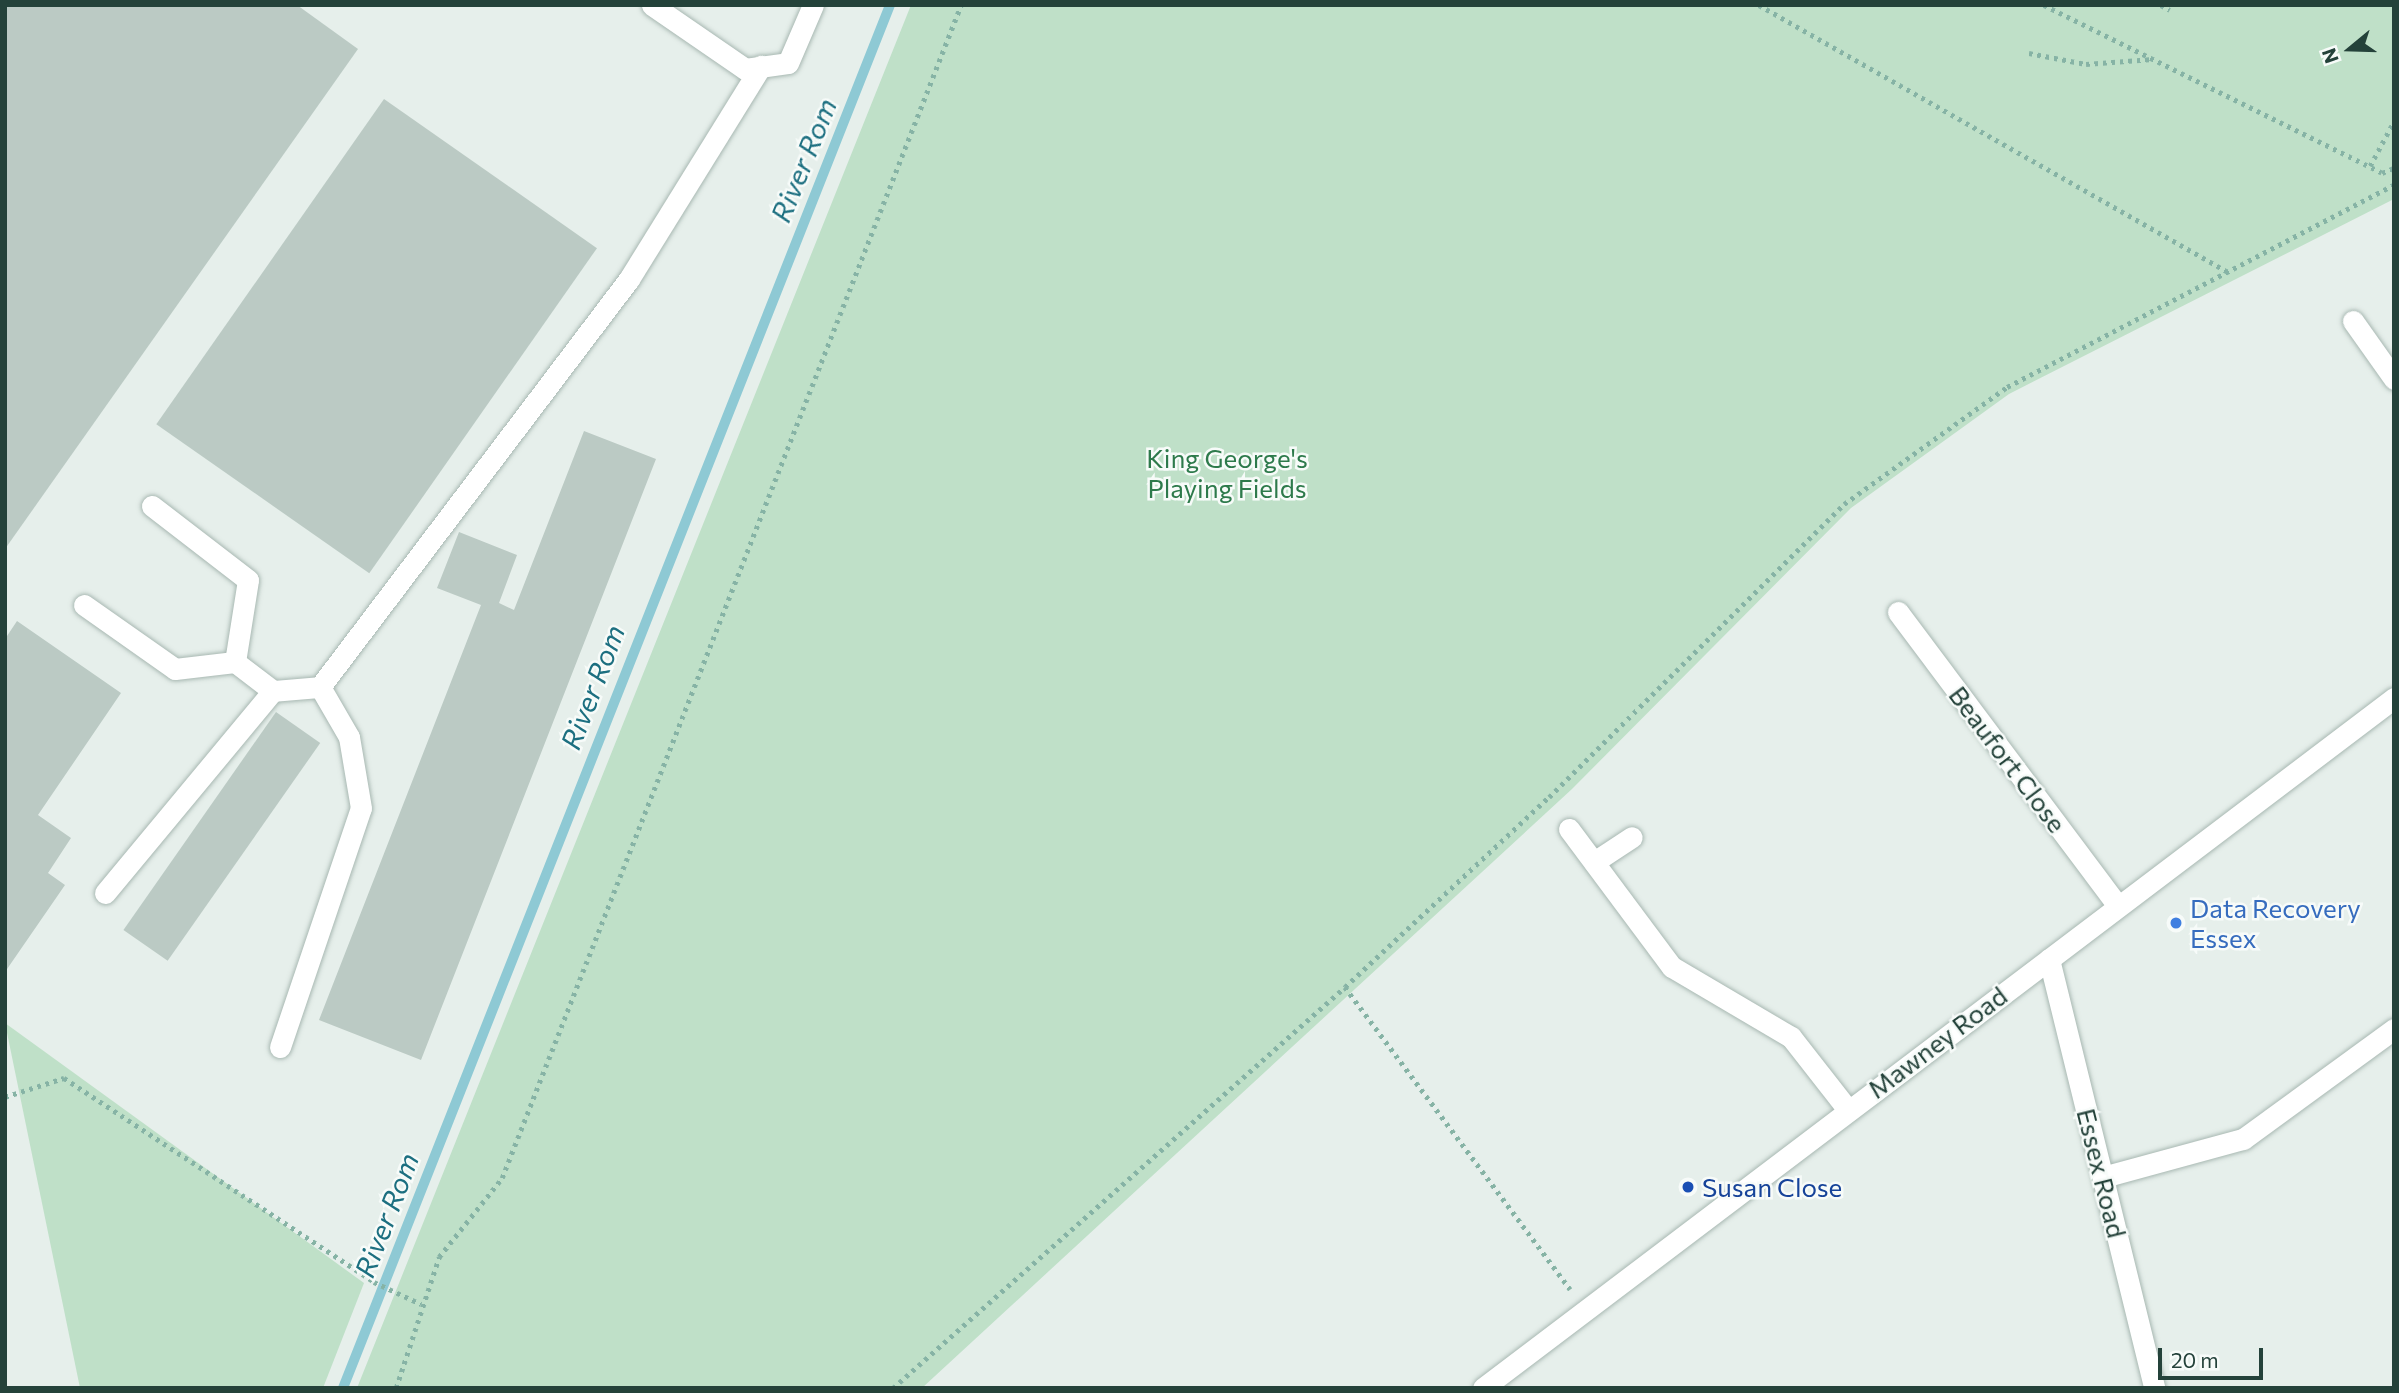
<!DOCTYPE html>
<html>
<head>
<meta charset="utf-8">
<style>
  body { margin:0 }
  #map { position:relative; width:2399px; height:1393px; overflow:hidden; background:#e6efeb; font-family:Commissioner,sans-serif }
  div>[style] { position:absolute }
  .green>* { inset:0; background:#bfe0c8 }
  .stream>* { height:10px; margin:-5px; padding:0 5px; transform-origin:5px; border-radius:5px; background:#8ec9d4 }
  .building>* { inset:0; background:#bbcac4; transform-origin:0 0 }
  .path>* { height:4.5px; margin-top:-2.25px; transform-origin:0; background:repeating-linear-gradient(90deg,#86b3a5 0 3.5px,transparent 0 8.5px) }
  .roads { filter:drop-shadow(0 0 2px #a8b8b2) drop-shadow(0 0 2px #a8b8b2) }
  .lane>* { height:21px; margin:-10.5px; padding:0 10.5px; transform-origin:10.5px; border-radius:10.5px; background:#fff }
  .street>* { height:21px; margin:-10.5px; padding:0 10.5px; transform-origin:10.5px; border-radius:10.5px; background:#fff }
  .secondary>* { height:21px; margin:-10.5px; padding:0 10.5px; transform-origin:10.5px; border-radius:10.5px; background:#fff }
  .dots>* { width:19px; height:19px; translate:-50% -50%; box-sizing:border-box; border:4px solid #f7fbf9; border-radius:50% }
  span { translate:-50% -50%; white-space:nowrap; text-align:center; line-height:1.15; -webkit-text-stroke:5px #f7fbf9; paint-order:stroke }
  .park-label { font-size:26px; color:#2d7a4b }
  .street-label { font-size:26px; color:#24423a }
  .shop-label { font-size:26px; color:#366cbe }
  .left { translate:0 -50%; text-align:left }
  .transit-label { font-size:26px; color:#164399 }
  .water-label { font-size:28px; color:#1c6f80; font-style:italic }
  .frame { position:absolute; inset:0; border:7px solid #24423a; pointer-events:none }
  .north { position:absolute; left:2315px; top:14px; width:70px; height:70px; -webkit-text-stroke:5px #f7fbf9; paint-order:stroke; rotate:251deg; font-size:19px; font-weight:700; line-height:28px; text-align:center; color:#24423a }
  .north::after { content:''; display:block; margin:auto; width:24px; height:32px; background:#24423a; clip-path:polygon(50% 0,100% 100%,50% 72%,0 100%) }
  .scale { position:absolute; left:2158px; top:1348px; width:105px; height:32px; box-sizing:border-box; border:4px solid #24423a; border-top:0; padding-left:9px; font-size:21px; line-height:24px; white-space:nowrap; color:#24423a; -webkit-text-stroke:5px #f7fbf9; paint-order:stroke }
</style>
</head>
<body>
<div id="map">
  <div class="green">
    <div style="clip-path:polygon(911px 5px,2394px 5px,2394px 199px,2009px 394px,1851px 508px,1572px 789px,922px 1388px,357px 1388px)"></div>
    <div style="clip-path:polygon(5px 1023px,364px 1283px,323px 1388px,80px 1388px)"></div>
  </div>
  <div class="stream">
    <div style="left:343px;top:1388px;width:1487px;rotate:-68.42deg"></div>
  </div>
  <div class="building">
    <div style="clip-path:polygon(5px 5px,297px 5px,358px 49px,5px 549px)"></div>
    <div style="left:384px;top:99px;width:260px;height:397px;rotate:35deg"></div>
    <div style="clip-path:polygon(584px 431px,656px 459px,421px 1060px,319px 1020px,481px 605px,437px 588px,459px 532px,517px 555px,499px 603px,514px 610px)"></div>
    <div style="clip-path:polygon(17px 621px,121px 693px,38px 815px,71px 838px,48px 873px,65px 885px,5px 972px,5px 639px)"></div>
    <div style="left:276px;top:712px;width:54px;height:266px;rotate:35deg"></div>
  </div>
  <div class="path">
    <div style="left:1759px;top:5px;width:540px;rotate:29.65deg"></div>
    <div style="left:2044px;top:5px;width:377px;rotate:26.4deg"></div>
    <div style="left:2382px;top:173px;width:13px;rotate:-23deg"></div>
    <div style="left:2161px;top:5px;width:10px;rotate:29deg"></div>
    <div style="left:2029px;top:53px;width:58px;rotate:10.9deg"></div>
    <div style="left:2086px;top:64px;width:67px;rotate:-4.3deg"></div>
    <div style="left:2370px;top:166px;width:51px;rotate:-61.9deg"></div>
    <div style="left:1345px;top:987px;width:377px;rotate:53.3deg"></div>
    <div style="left:5px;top:1097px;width:62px;rotate:-17.9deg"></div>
    <div style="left:64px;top:1078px;width:371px;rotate:33.3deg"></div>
    <div style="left:374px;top:1282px;width:52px;rotate:25.1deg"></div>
    <div style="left:396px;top:1388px;width:138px;rotate:-71.8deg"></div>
    <div style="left:439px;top:1257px;width:101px;rotate:-51.4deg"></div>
    <div style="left:502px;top:1178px;width:1260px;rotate:-68.63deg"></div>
    <div style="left:893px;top:1388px;width:604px;rotate:-41.58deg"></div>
    <div style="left:1345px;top:987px;width:279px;rotate:-43deg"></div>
    <div style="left:1549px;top:797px;width:416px;rotate:-44.8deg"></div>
    <div style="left:1844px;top:504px;width:201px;rotate:-35.7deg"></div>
    <div style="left:2007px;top:387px;width:437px;rotate:-27.6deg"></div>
  </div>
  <div class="roads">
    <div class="lane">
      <div style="left:652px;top:5px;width:113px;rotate:34.5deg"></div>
      <div style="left:745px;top:69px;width:43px;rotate:-7.9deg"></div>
      <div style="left:788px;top:63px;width:63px;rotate:-66.7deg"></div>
      <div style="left:152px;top:506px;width:121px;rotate:37.6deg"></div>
      <div style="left:248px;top:580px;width:83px;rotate:99deg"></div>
      <div style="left:84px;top:605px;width:111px;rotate:35.1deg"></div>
      <div style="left:175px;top:669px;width:60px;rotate:-6.7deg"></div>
      <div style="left:235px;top:662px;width:48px;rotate:37.3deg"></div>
      <div style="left:105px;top:893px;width:263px;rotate:-50.3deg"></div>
      <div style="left:273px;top:691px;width:47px;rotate:-4.9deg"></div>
      <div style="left:320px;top:687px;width:512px;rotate:-52.86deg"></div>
      <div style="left:629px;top:279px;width:251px;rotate:-58.2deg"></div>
      <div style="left:280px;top:1047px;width:252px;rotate:-71.3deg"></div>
      <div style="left:361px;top:808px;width:72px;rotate:-99.6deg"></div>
      <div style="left:349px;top:737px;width:58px;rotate:-120.1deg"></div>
      <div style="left:2103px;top:1177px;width:145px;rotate:-15.2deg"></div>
      <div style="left:2243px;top:1139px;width:187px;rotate:-36.1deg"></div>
    </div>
    <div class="street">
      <div style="left:2353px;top:321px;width:71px;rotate:54.7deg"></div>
      <div style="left:1898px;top:612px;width:367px;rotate:53.2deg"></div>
      <div style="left:1569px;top:829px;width:172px;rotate:53.3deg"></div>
      <div style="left:1672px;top:967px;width:138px;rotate:30.5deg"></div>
      <div style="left:1791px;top:1037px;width:93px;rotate:52deg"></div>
      <div style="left:1594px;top:862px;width:45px;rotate:-33.3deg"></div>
      <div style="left:2049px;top:959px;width:442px;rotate:76.2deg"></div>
    </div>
    <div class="secondary">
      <div style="left:1483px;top:1388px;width:1143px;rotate:-37.14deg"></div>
    </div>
  </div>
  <div class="dots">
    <div style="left:2176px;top:923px;background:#3f7fe0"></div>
    <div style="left:1688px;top:1187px;background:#1a4fb4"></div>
  </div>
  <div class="park-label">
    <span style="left:1227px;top:473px">King George's<br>Playing Fields</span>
  </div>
  <div class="street-label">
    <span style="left:2008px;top:759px;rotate:53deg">Beaufort Close</span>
    <span style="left:1937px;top:1042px;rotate:-37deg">Mawney Road</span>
    <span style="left:2102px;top:1173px;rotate:76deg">Essex Road</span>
  </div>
  <div class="shop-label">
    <span class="left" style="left:2190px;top:923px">Data Recovery<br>Essex</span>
  </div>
  <div class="transit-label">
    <span class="left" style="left:1702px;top:1187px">Susan Close</span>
  </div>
  <div class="water-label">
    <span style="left:803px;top:160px;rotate:-68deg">River Rom</span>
    <span style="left:592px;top:687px;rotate:-69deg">River Rom</span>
    <span style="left:386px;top:1215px;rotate:-69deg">River Rom</span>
  </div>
  <div class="frame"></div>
  <div class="north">N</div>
  <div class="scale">20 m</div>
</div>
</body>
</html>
